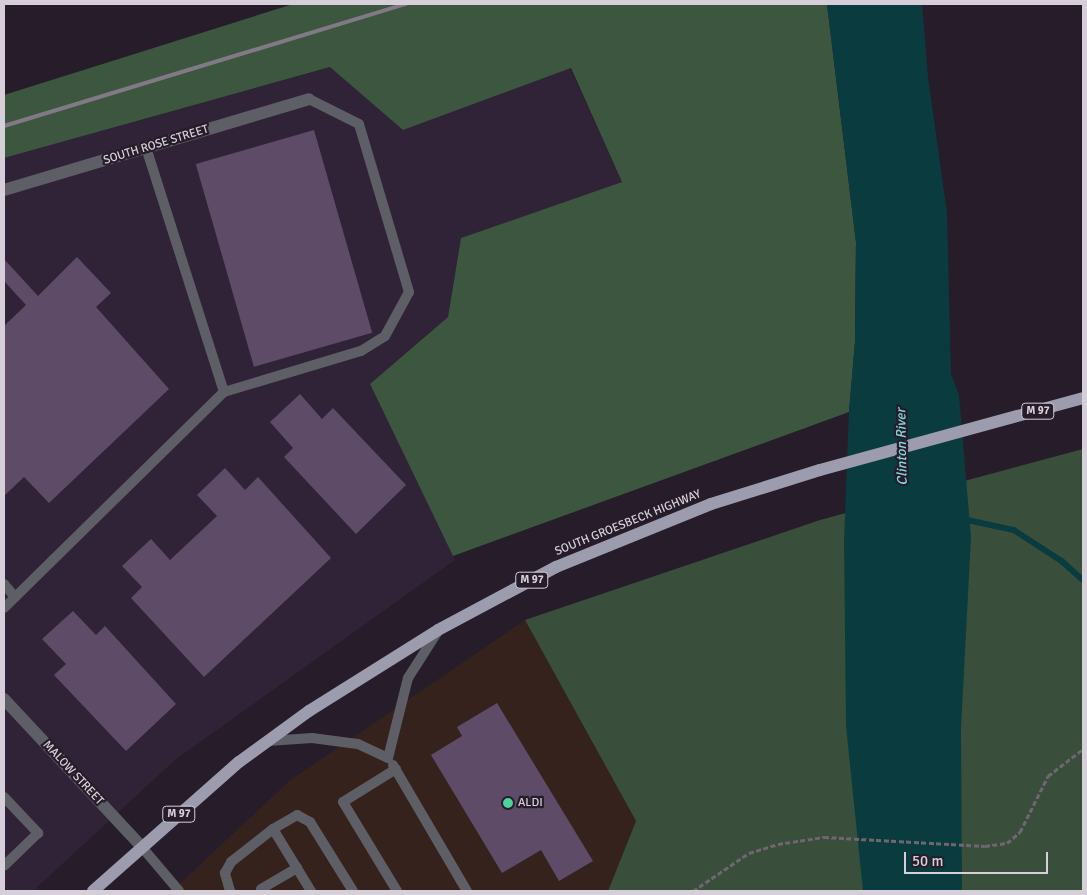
<!DOCTYPE html>
<html>
<head>
<meta charset="utf-8">
<style>
  body { margin:0 }
  #map { position:relative; width:1087px; height:895px; overflow:hidden; background:#261c2a; font-family:Signika,sans-serif }
  div>[style] { position:absolute }
  .commercial>* { inset:0; background:#35221d }
  .built>* { inset:0; background:#302337 }
  .green>* { inset:0; background:#394f3b }
  .forest>* { inset:0; background:#3c563f }
  .water>* { inset:0; background:#0a3c3f }
  .stream>* { height:5.5px; margin:-2.75px; padding:0 2.75px; transform-origin:2.75px; border-radius:2.75px; background:#0a3c3f }
  .building>* { inset:0; background:#5d4b67; transform-origin:0 0 }
  .path>* { height:3px; margin-top:-1.5px; transform-origin:0; background:repeating-linear-gradient(90deg,#6f6672 0 5px,transparent 0 7.5px) }
  .lane>* { height:10px; margin:-5px; padding:0 5px; transform-origin:5px; border-radius:5px; background:#5e5e67 }
  .street>* { height:12px; margin:-6px; padding:0 6px; transform-origin:6px; border-radius:6px; background:#5e5e67 }
  .primary>* { height:12px; margin:-6px; padding:0 6px; transform-origin:6px; border-radius:6px; background:#9c9cae }
  .rail>* { height:4px; margin:-2px; padding:0 2px; transform-origin:2px; border-radius:2px; background:#817985 }
  .dots>* { width:14px; height:14px; translate:-50% -50%; box-sizing:border-box; border:2px solid #261c2a; border-radius:50% }
  span { translate:-50% -50%; white-space:nowrap; text-align:center; line-height:1.15; -webkit-text-stroke:4.5px #261c2a; paint-order:stroke }
  .shield-label span { padding:1px 4px; background:#261c2a; border:1px solid; border-radius:4px; -webkit-text-stroke-width:0 }
  .shield-label { font-size:11px; color:#d6cfd9; font-weight:700 }
  .street-label { font-size:12px; color:#d6cfd9 }
  .poi-label { font-size:12px; color:#d6cfd9 }
  .left { translate:0 -50%; text-align:left }
  .water-label { font-size:14px; color:#86d7dd; font-style:italic }
  .frame { position:absolute; inset:0; border:5px solid #d6cfd9; pointer-events:none }
  .scale { position:absolute; left:904px; top:852px; width:144px; height:22px; box-sizing:border-box; border:2px solid #d6cfd9; border-top:0; padding-left:6px; font-size:15px; line-height:18px; white-space:nowrap; color:#d6cfd9; -webkit-text-stroke:4px #261c2a; paint-order:stroke }
</style>
</head>
<body>
<div id="map">
  <div class="commercial">
    <div style="clip-path:polygon(525px 620px,636px 821px,608px 891px,172px 891px,289px 781px)"></div>
  </div>
  <div class="built">
    <div style="clip-path:polygon(331px 67px,403px 130px,570px 68px,622px 182px,461px 238px,448px 317px,370px 384px,455px 560px,175px 760px,33px 891px,4px 891px,4px 158px)"></div>
  </div>
  <div class="green">
    <div style="clip-path:polygon(1083px 449px,1083px 891px,608px 891px,636px 821px,525px 620px,820px 520px)"></div>
  </div>
  <div class="forest">
    <div style="clip-path:polygon(293px 4px,827px 4px,856px 242px,855px 342px,849px 412px,453px 556px,370px 384px,448px 317px,461px 238px,622px 182px,571px 68px,403px 130px,330px 67px,4px 158px,4px 95px)"></div>
  </div>
  <div class="water">
    <div style="clip-path:polygon(827px 4px,922px 4px,928px 77px,947px 213px,951px 374px,959px 395px,971px 537px,961px 729px,962px 891px,863px 891px,846px 726px,844px 541px,849px 412px,855px 342px,856px 242px)"></div>
  </div>
  <div class="stream">
    <div style="left:963px;top:519px;width:52px;rotate:12.2deg"></div>
    <div style="left:1014px;top:530px;width:57px;rotate:32.9deg"></div>
    <div style="left:1062px;top:561px;width:28px;rotate:42deg"></div>
  </div>
  <div class="building">
    <div style="left:314px;top:130px;width:211px;height:123px;rotate:74deg"></div>
    <div style="clip-path:polygon(77px 257px,111px 293px,96px 307px,169px 389px,49px 503px,24px 477px,4px 496px,4px 326px,26px 305px,4px 281px,4px 259px,38px 296px)"></div>
    <div style="clip-path:polygon(300px 394px,322px 419px,333px 408px,406px 485px,356px 534px,284px 457px,293px 448px,270px 422px)"></div>
    <div style="clip-path:polygon(225px 468px,245px 490px,258px 477px,331px 558px,204px 677px,131px 598px,142px 587px,122px 566px,151px 539px,170px 560px,217px 516px,197px 495px)"></div>
    <div style="clip-path:polygon(73px 611px,96px 635px,105px 626px,176px 704px,126px 751px,54px 675px,66px 664px,42px 639px)"></div>
    <div style="clip-path:polygon(497px 703px,593px 861px,559px 881px,541px 850px,502px 873px,431px 755px,462px 736px,457px 727px)"></div>
  </div>
  <div class="path">
    <div style="left:693px;top:891px;width:68px;rotate:-34.2deg"></div>
    <div style="left:749px;top:853px;width:30px;rotate:-17deg"></div>
    <div style="left:778px;top:844px;width:47px;rotate:-8.7deg"></div>
    <div style="left:824px;top:837px;width:161px;rotate:3.2deg"></div>
    <div style="left:985px;top:846px;width:22px;rotate:-8deg"></div>
    <div style="left:1007px;top:843px;width:17px;rotate:-40deg"></div>
    <div style="left:1020px;top:832px;width:63px;rotate:-63.4deg"></div>
    <div style="left:1048px;top:776px;width:44px;rotate:-37.6deg"></div>
  </div>
  <div class="lane">
    <div style="left:224px;top:392px;width:143px;rotate:-16.7deg"></div>
    <div style="left:361px;top:351px;width:28px;rotate:-32deg"></div>
    <div style="left:385px;top:336px;width:50px;rotate:-61.4deg"></div>
    <div style="left:409px;top:292px;width:175px;rotate:-106.6deg"></div>
    <div style="left:359px;top:124px;width:56px;rotate:-153.4deg"></div>
    <div style="left:4px;top:584px;width:17px;rotate:50deg"></div>
    <div style="left:4px;top:608px;width:308px;rotate:-44.5deg"></div>
    <div style="left:224px;top:392px;width:256px;rotate:-107.7deg"></div>
    <div style="left:268px;top:741px;width:44px;rotate:-3.9deg"></div>
    <div style="left:312px;top:738px;width:46px;rotate:7.4deg"></div>
    <div style="left:358px;top:744px;width:33px;rotate:25deg"></div>
    <div style="left:388px;top:758px;width:82px;rotate:-76deg"></div>
    <div style="left:408px;top:678px;width:56px;rotate:-57.4deg"></div>
    <div style="left:393px;top:765px;width:146px;rotate:59.6deg"></div>
    <div style="left:396px;top:769px;width:62px;rotate:148.1deg"></div>
    <div style="left:343px;top:802px;width:104px;rotate:58.8deg"></div>
    <div style="left:4px;top:797px;width:50px;rotate:46.6deg"></div>
    <div style="left:38px;top:833px;width:47px;rotate:135.9deg"></div>
    <div style="left:273px;top:829px;width:73px;rotate:58.5deg"></div>
    <div style="left:141px;top:846px;width:59px;rotate:49.8deg"></div>
    <div style="left:261px;top:889px;width:42px;rotate:-30.3deg"></div>
    <div style="left:230px;top:891px;width:19px;rotate:-106deg"></div>
    <div style="left:225px;top:873px;width:13px;rotate:-61deg"></div>
    <div style="left:231px;top:862px;width:53px;rotate:-38.2deg"></div>
    <div style="left:273px;top:829px;width:28px;rotate:-30deg"></div>
    <div style="left:297px;top:815px;width:15px;rotate:28deg"></div>
    <div style="left:310px;top:822px;width:81px;rotate:58.1deg"></div>
  </div>
  <div class="street">
    <div style="left:4px;top:190px;width:318px;rotate:-16.6deg"></div>
    <div style="left:4px;top:699px;width:201px;rotate:47deg"></div>
  </div>
  <div class="primary">
    <div style="left:93px;top:891px;width:195px;rotate:-41.5deg"></div>
    <div style="left:239px;top:762px;width:87px;rotate:-36.1deg"></div>
    <div style="left:309px;top:711px;width:152px;rotate:-32.1deg"></div>
    <div style="left:438px;top:630px;width:134px;rotate:-28.1deg"></div>
    <div style="left:556px;top:567px;width:167px;rotate:-22.1deg"></div>
    <div style="left:711px;top:504px;width:114px;rotate:-17.3deg"></div>
    <div style="left:820px;top:470px;width:273px;rotate:-15.3deg"></div>
  </div>
  <div class="rail">
    <div style="left:4px;top:126px;width:420px;rotate:-16.9deg"></div>
  </div>
  <div class="dots">
    <div style="left:508px;top:803px;background:#4cd39a"></div>
  </div>
  <div class="shield-label">
    <span style="left:1038px;top:411px">M 97</span>
    <span style="left:532px;top:580px">M 97</span>
    <span style="left:179px;top:814px">M 97</span>
  </div>
  <div class="street-label">
    <span style="left:156px;top:145px;rotate:-17deg">SOUTH ROSE STREET</span>
    <span style="left:628px;top:523px;rotate:-22deg">SOUTH GROESBECK HIGHWAY</span>
    <span style="left:73px;top:773px;rotate:47deg">MALOW STREET</span>
  </div>
  <div class="poi-label">
    <span class="left" style="left:518px;top:803px">ALDI</span>
  </div>
  <div class="water-label">
    <span style="left:902px;top:447px;rotate:-91deg">Clinton River</span>
  </div>
  <div class="frame"></div>
  <div class="scale">50 m</div>
</div>
</body>
</html>
